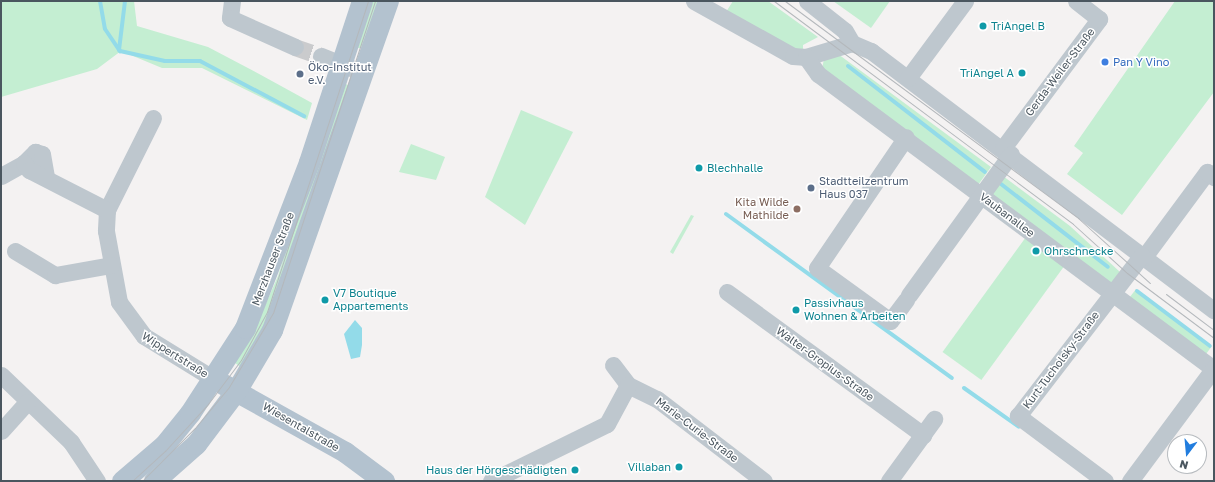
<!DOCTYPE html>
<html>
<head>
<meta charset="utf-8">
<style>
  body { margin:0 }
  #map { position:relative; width:1215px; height:482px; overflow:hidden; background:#f4f2f2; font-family:"Golos Text",sans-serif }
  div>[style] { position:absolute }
  .green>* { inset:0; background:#c4eed2; transform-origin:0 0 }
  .water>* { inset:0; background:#93dbe9 }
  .stream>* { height:4px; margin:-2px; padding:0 2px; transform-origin:2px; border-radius:2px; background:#93dbe9 }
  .minor-tunnel>* { height:17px; margin-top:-8.5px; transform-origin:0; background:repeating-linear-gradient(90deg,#cacbcd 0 17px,transparent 0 25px) }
  .minor>* { height:17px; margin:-8.5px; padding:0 8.5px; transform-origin:8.5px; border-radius:8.5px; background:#bec7ce }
  .major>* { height:21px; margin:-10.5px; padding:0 10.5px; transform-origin:10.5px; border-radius:10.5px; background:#b3c2cf }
  .tram>* { height:1px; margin:-0.5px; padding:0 0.5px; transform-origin:0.5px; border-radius:0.5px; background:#b4b8bc }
  .dots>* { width:11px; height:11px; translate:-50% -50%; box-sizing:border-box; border:2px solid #fff; border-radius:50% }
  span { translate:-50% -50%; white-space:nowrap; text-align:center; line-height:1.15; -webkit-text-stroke:3px #fff; paint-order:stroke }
  .culture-label { font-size:11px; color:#0d838f }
  .left { translate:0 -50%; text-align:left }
  .right { translate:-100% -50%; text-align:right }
  .shop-label { font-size:11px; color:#366cbe }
  .service-label { font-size:11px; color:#4e5e75 }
  .street-label { font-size:11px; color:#4a565f }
  .education-label { font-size:11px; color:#785e54 }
  .frame { position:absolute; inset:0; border:2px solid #4a565f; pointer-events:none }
  .north { position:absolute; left:1167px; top:434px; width:40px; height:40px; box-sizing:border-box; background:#fff; border:1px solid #b7bbbf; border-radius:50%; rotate:196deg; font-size:11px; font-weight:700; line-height:16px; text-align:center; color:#4a565f }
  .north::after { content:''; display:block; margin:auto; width:14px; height:18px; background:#227dde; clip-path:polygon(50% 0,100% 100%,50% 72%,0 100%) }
</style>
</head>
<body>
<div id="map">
  <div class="green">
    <div style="clip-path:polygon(1px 1px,134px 1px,137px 26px,208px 47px,261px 75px,312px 103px,307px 120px,202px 68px,162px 68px,121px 51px,97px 69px,1px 97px)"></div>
    <div style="clip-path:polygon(365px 1px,378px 1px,361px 48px,358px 48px,349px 45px)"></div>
    <div style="clip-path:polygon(733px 1px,768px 1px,818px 37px,803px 45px,803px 50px,791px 48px,726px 12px)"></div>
    <div style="clip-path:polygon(833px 1px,890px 1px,871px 28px)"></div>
    <div style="clip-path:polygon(1175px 1px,1214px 1px,1214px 92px,1122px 215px,1067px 174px,1083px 153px,1074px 146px)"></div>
    <div style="clip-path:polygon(838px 54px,991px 167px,978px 185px,822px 69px,824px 59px)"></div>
    <div style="clip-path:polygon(339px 81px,348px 85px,301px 244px,245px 370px,235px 363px,252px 335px,278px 276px)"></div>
    <div style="clip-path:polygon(521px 110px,573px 132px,525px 225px,485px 197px)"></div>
    <div style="clip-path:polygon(411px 144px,445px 157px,436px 180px,399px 172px)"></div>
    <div style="clip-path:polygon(1003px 176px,1070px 226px,1120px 272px,1111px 284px,988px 196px)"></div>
    <div style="clip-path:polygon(691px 215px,694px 216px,673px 254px,670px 252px)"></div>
    <div style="left:1026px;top:237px;width:48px;height:142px;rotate:36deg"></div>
    <div style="left:1136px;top:289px;width:95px;height:11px;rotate:37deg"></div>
  </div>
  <div class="water">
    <div style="clip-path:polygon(355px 320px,362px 328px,362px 345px,360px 357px,351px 359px,344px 334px)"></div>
  </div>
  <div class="stream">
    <div style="left:100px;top:1px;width:28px;rotate:80deg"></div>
    <div style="left:105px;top:29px;width:27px;rotate:56deg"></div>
    <div style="left:120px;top:51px;width:46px;rotate:12.5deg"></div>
    <div style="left:165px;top:61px;width:35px"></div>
    <div style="left:200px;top:61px;width:118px;rotate:27.9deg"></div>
    <div style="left:119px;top:50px;width:49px;rotate:-83deg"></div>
    <div style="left:848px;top:66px;width:173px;rotate:37.7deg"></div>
    <div style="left:1001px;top:184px;width:135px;rotate:37.8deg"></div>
    <div style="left:726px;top:214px;width:279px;rotate:36deg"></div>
    <div style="left:1137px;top:291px;width:91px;rotate:37deg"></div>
    <div style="left:964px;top:388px;width:67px;rotate:35.3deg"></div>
  </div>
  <div class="minor-tunnel">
    <div style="left:295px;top:47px;width:28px;rotate:19deg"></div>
  </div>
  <div class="minor">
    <div style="left:232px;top:1px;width:17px;rotate:97deg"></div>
    <div style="left:230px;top:18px;width:71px;rotate:24deg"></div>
    <div style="left:694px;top:1px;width:113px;rotate:29.1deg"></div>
    <div style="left:793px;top:56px;width:13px;rotate:4deg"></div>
    <div style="left:806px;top:57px;width:48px;rotate:-16.9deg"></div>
    <div style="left:852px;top:43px;width:21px;rotate:23deg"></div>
    <div style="left:871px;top:51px;width:430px;rotate:37.1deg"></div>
    <div style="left:807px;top:1px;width:48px;rotate:38.3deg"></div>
    <div style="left:845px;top:31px;width:14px;rotate:60deg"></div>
    <div style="left:321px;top:56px;width:32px;rotate:22deg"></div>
    <div style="left:806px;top:57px;width:21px;rotate:55deg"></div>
    <div style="left:818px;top:74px;width:494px;rotate:36.7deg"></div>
    <div style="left:908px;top:78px;width:96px;rotate:-53.5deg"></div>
    <div style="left:153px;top:118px;width:103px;rotate:116.6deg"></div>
    <div style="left:107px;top:210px;width:21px;rotate:93deg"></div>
    <div style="left:106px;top:231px;width:72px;rotate:79.6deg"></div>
    <div style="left:119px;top:302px;width:42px;rotate:53.7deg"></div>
    <div style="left:144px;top:336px;width:82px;rotate:31.6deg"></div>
    <div style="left:1003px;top:148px;width:161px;rotate:-53.3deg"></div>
    <div style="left:1099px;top:19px;width:29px;rotate:-142deg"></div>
    <div style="left:24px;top:163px;width:16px;rotate:-45deg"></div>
    <div style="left:35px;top:152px;width:7px;rotate:16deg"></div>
    <div style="left:42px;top:154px;width:22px;rotate:80deg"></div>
    <div style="left:1px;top:176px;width:26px;rotate:-29deg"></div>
    <div style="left:24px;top:163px;width:9px;rotate:54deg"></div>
    <div style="left:29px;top:170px;width:88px;rotate:27.1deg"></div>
    <div style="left:15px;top:251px;width:47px;rotate:31deg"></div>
    <div style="left:55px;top:275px;width:57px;rotate:-10.1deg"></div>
    <div style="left:1144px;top:257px;width:106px;rotate:-53.5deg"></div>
    <div style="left:1207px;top:172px;width:9px;rotate:36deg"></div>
    <div style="left:727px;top:292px;width:243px;rotate:36.1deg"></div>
    <div style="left:909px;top:295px;width:174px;rotate:-54.1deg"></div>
    <div style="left:906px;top:300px;width:26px;rotate:127deg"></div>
    <div style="left:890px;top:321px;width:90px;rotate:-144deg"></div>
    <div style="left:817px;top:268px;width:158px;rotate:-55.8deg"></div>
    <div style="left:613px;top:365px;width:25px;rotate:53deg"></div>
    <div style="left:628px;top:385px;width:32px;rotate:26deg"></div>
    <div style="left:657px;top:399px;width:135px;rotate:37.5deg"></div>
    <div style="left:1px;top:375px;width:97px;rotate:43.7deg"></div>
    <div style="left:71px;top:442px;width:47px;rotate:56.3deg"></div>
    <div style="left:1px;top:431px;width:39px;rotate:-48deg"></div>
    <div style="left:491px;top:481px;width:129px;rotate:-26.2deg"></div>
    <div style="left:607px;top:424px;width:44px;rotate:-61.7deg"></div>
    <div style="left:889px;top:481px;width:77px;rotate:-54deg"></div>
    <div style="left:1105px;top:481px;width:109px;rotate:-143.2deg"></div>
    <div style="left:1018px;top:416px;width:203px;rotate:-52.4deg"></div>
    <div style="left:1130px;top:481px;width:141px;rotate:-53.4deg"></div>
  </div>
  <div class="major">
    <div style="left:223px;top:384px;width:140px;rotate:29.1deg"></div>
    <div style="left:345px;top:452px;width:49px;rotate:36.6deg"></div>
    <div style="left:122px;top:481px;width:55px;rotate:-40.6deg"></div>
    <div style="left:164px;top:445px;width:41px;rotate:-50.9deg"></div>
    <div style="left:190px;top:413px;width:101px;rotate:-57.1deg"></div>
    <div style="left:245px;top:328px;width:178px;rotate:-68.9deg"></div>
    <div style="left:309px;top:162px;width:169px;rotate:-71.8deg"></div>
    <div style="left:154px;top:481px;width:56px;rotate:-41.4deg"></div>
    <div style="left:196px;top:444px;width:66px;rotate:-53deg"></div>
    <div style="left:236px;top:391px;width:71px;rotate:-59.5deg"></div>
    <div style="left:272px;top:330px;width:349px;rotate:-70.6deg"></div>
  </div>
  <div class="tram">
    <div style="left:774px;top:1px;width:373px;rotate:36.7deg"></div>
    <div style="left:1073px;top:224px;width:73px;rotate:42.2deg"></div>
    <div style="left:1127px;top:273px;width:109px;rotate:36.8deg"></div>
    <div style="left:785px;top:1px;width:365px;rotate:36.5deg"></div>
    <div style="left:1078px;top:218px;width:97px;rotate:42.1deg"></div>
    <div style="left:1166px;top:294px;width:60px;rotate:36.9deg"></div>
    <div style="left:132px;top:481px;width:45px;rotate:-42.3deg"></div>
    <div style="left:165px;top:451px;width:64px;rotate:-47.5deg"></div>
    <div style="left:208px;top:404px;width:55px;rotate:-53.1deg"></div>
    <div style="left:241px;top:360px;width:55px;rotate:-61.6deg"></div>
    <div style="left:267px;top:312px;width:327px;rotate:-72deg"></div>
    <div style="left:142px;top:481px;width:75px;rotate:-45deg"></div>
    <div style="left:195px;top:428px;width:53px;rotate:-50.3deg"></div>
    <div style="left:229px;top:387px;width:86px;rotate:-59.3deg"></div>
    <div style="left:273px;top:313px;width:328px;rotate:-71.9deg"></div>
  </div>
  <div class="dots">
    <div style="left:983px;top:26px;background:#0f9aa8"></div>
    <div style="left:1105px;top:62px;background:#3f7fe0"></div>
    <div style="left:1022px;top:73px;background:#0f9aa8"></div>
    <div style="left:300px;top:74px;background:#5c6f8a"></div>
    <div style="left:699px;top:168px;background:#0f9aa8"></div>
    <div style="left:811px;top:188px;background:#5c6f8a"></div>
    <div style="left:797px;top:209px;background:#8d6e63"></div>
    <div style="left:1036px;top:251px;background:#0f9aa8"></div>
    <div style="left:325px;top:300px;background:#0f9aa8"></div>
    <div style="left:796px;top:310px;background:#0f9aa8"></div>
    <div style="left:679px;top:467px;background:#0f9aa8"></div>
    <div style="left:575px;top:470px;background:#0f9aa8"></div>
  </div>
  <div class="culture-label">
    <span class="left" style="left:991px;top:26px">TriAngel B</span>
    <span class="right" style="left:1014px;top:73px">TriAngel A</span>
    <span class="left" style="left:707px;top:168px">Blechhalle</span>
    <span class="left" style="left:1044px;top:251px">Ohrschnecke</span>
    <span class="left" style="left:333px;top:300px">V7 Boutique<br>Appartements</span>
    <span class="left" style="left:804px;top:310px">Passivhaus<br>Wohnen &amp; Arbeiten</span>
    <span class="right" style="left:671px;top:467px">Villaban</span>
    <span class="right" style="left:567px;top:470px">Haus der Hörgeschädigten</span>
  </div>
  <div class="shop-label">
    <span class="left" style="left:1113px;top:62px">Pan Y Vino</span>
  </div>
  <div class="service-label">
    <span class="left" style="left:308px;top:74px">Öko-Institut<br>e.V.</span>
    <span class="left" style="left:819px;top:188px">Stadtteilzentrum<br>Haus 037</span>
  </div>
  <div class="street-label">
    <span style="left:1060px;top:72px;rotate:-53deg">Gerda-Weiler-Straße</span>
    <span style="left:1007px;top:215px;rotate:37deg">Vaubanallee</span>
    <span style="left:273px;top:259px;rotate:-69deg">Merzhauser Straße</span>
    <span style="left:175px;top:355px;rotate:32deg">Wippertstraße</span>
    <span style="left:1061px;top:360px;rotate:-53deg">Kurt-Tucholsky-Straße</span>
    <span style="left:825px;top:364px;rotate:36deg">Walter-Gropius-Straße</span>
    <span style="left:301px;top:427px;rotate:30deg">Wiesentalstraße</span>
    <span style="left:697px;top:430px;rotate:37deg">Marie-Curie-Straße</span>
  </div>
  <div class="education-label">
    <span class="right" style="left:789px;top:209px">Kita Wilde<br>Mathilde</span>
  </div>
  <div class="frame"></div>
  <div class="north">N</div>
</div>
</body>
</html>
